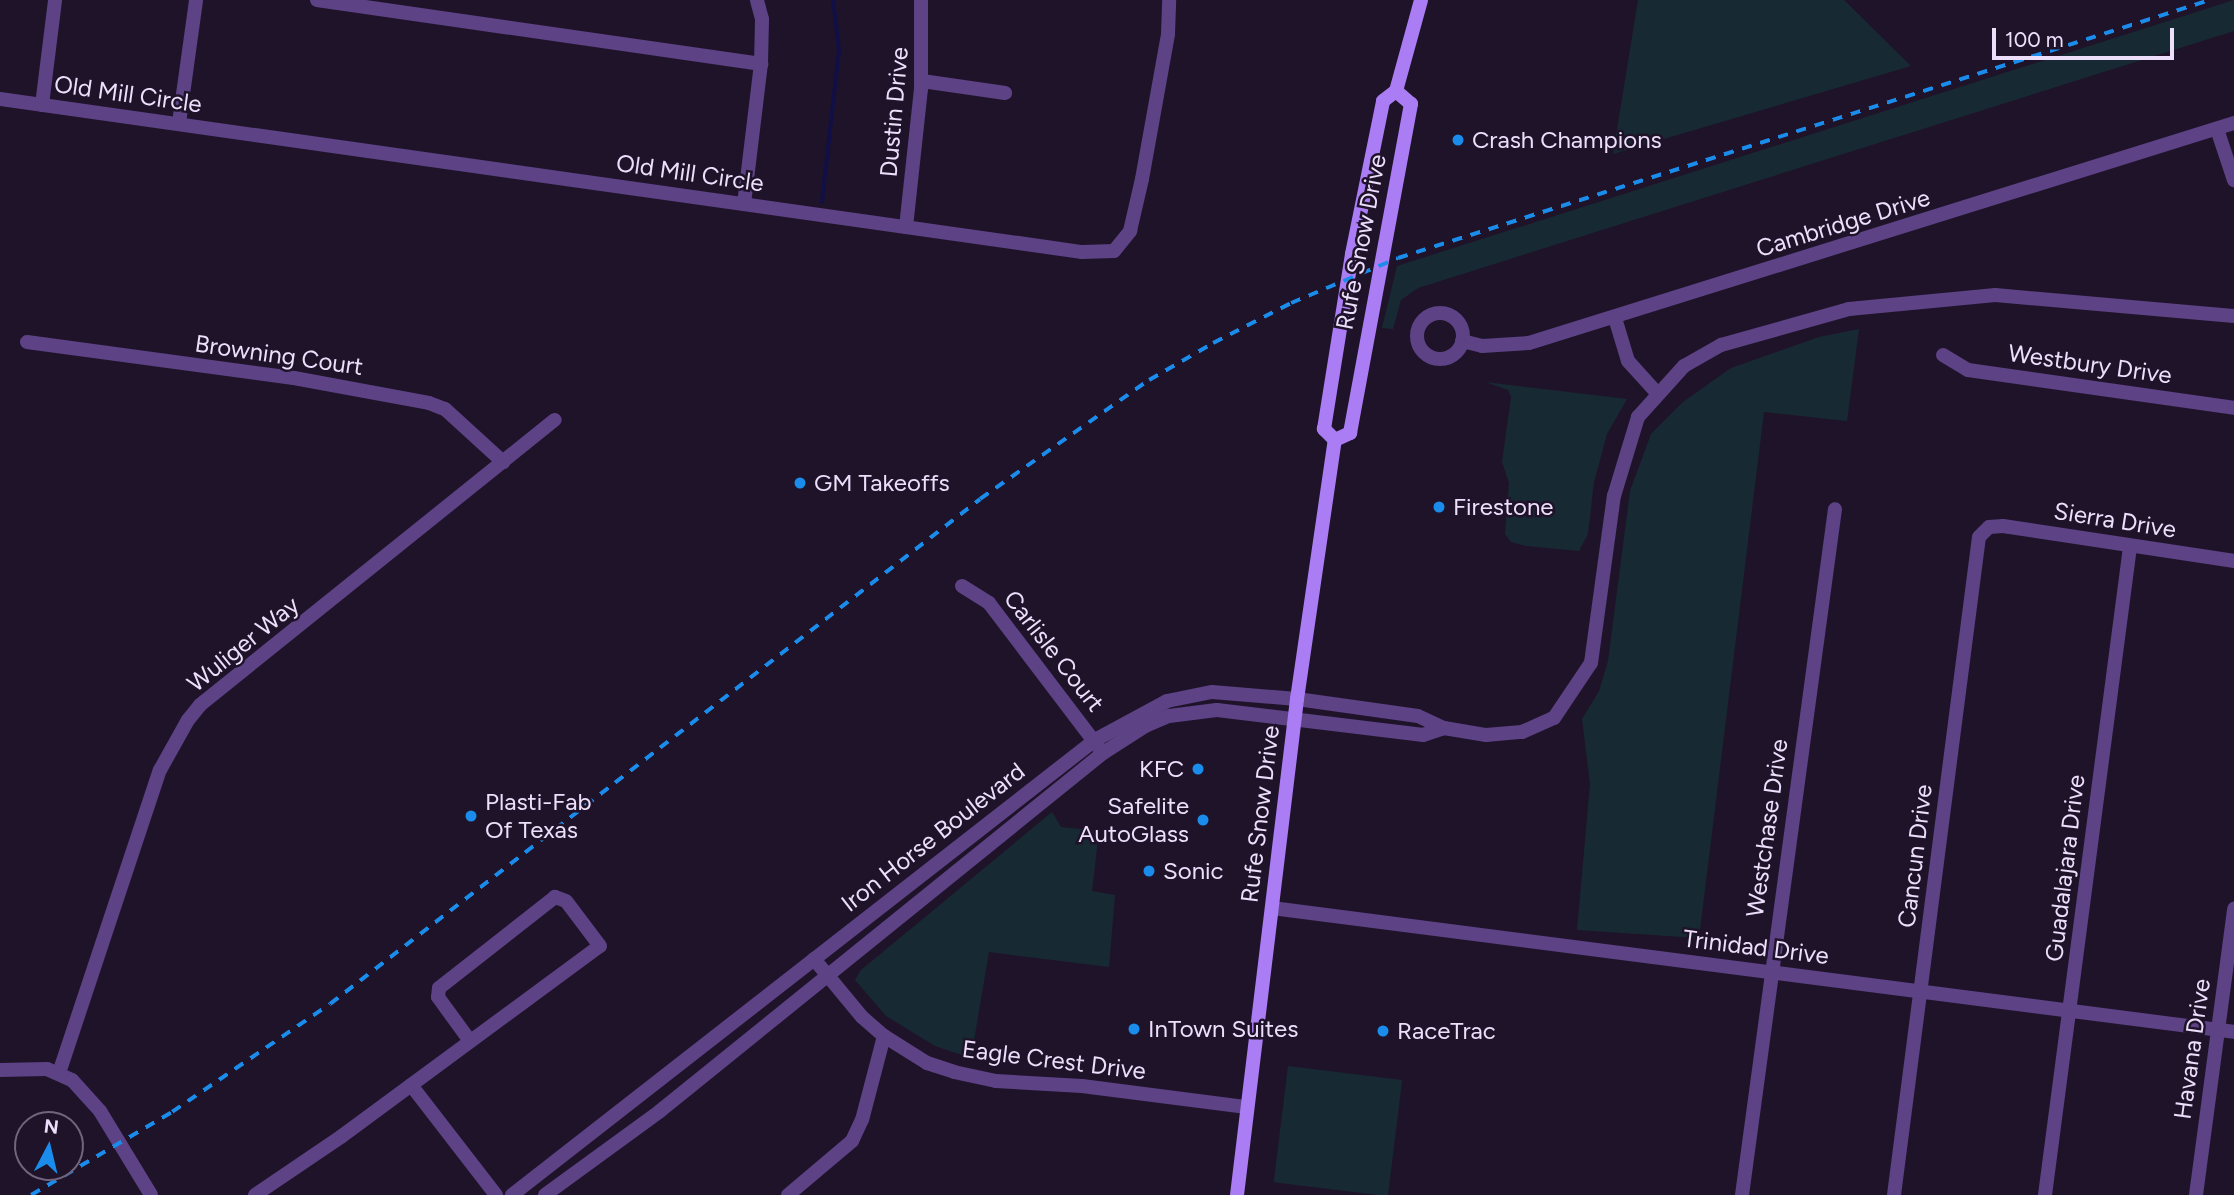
<!DOCTYPE html>
<html>
<head>
<meta charset="utf-8">
<style>
  body { margin:0 }
  #map { position:relative; width:2234px; height:1195px; overflow:hidden; background:#1f132a; font-family:Figtree,sans-serif }
  div>[style] { position:absolute }
  .green>* { inset:0; background:#172a33; transform-origin:0 0 }
  .stream>* { height:3.5px; margin:-1.75px; padding:0 1.75px; transform-origin:1.75px; border-radius:1.75px; background:#101046 }
  .minor>* { height:14px; margin:-7px; padding:0 7px; transform-origin:7px; border-radius:7px; background:#5d4285 }
  .minor>.ring { margin:-7px; padding:0; box-sizing:content-box; background:none; border:14px solid #5d4285; border-radius:50% }
  .tertiary>* { height:14px; margin:-7px; padding:0 7px; transform-origin:7px; border-radius:7px; background:#5d4285 }
  .secondary>* { height:14px; margin:-7px; padding:0 7px; transform-origin:7px; border-radius:7px; background:#ab7df4 }
  .rail>* { height:3.5px; margin-top:-1.75px; transform-origin:0; background:repeating-linear-gradient(90deg,#1a8cec 0 10px,transparent 0 19px) }
  .dots>* { width:19px; height:19px; translate:-50% -50%; box-sizing:border-box; border:4px solid #1f132a; border-radius:50% }
  span { translate:-50% -50%; white-space:nowrap; text-align:center; line-height:1.15; -webkit-text-stroke:5px #1f132a; paint-order:stroke }
  .street-label { font-size:24px; color:#eddffc }
  .poi-label { font-size:24px; color:#eddffc }
  .left { translate:0 -50%; text-align:left }
  .right { translate:-100% -50%; text-align:right }
  .north { position:absolute; left:14px; top:1111px; width:70px; height:70px; box-sizing:border-box; background:#1f132a; border:2px solid #71657e; border-radius:50%; rotate:7deg; font-size:19px; font-weight:700; line-height:28px; text-align:center; color:#eddffc }
  .north::after { content:''; display:block; margin:auto; width:24px; height:32px; background:#1a8cec; clip-path:polygon(50% 0,100% 100%,50% 72%,0 100%) }
  .scale { position:absolute; left:1992px; top:28px; width:182px; height:32px; box-sizing:border-box; border:4px solid #eddffc; border-top:0; padding-left:9px; font-size:21px; line-height:24px; white-space:nowrap; color:#eddffc; -webkit-text-stroke:5px #1f132a; paint-order:stroke }
</style>
</head>
<body>
<div id="map">
  <div class="green">
    <div style="clip-path:polygon(1638px 0,1844px 0,1911px 66px,1613px 154px)"></div>
    <div style="clip-path:polygon(2234px 0,2234px 31px,1418px 288px,1401px 300px,1393px 329px,1382px 328px,1397px 266px)"></div>
    <div style="clip-path:polygon(1859px 329px,1847px 421px,1764px 412px,1699px 938px,1577px 930px,1590px 784px,1582px 719px,1599px 691px,1608px 661px,1630px 491px,1651px 434px,1683px 402px,1731px 368px,1819px 337px)"></div>
    <div style="clip-path:polygon(1485px 382px,1627px 399px,1607px 434px,1594px 482px,1588px 534px,1579px 551px,1526px 546px,1511px 542px,1505px 534px,1509px 483px,1502px 462px,1511px 397px,1508px 390px)"></div>
    <div style="clip-path:polygon(1052px 812px,1061px 827px,1099px 831px,1092px 891px,1115px 895px,1109px 967px,989px 952px,971px 1058px,935px 1046px,886px 1016px,855px 980px,861px 970px)"></div>
    <div style="left:1288px;top:1066px;width:115px;height:117px;rotate:7deg"></div>
  </div>
  <div class="stream">
    <div style="left:822px;top:202px;width:153px;rotate:-83.6deg"></div>
    <div style="left:839px;top:50px;width:50px;rotate:-96.8deg"></div>
  </div>
  <div class="minor">
    <div style="left:317px;top:0;width:449px;rotate:8.2deg"></div>
    <div style="left:922px;top:81px;width:84px;rotate:8.2deg"></div>
    <div style="left:0;top:99px;width:1093px;rotate:8.05deg"></div>
    <div style="left:1082px;top:252px;width:32px;rotate:-2deg"></div>
    <div style="left:1114px;top:251px;width:26px;rotate:-51deg"></div>
    <div style="left:1130px;top:231px;width:53px;rotate:-77deg"></div>
    <div style="left:1142px;top:179px;width:147px;rotate:-79.8deg"></div>
    <div style="left:1168px;top:34px;width:34px;rotate:-88deg"></div>
    <div style="left:42px;top:105px;width:106px;rotate:-82.9deg"></div>
    <div style="left:179px;top:123px;width:124px;rotate:-82.1deg"></div>
    <div style="left:2217px;top:129px;width:54px;rotate:71.6deg"></div>
    <div style="left:744px;top:204px;width:141px;rotate:-83.1deg"></div>
    <div style="left:761px;top:64px;width:45px;rotate:-88.7deg"></div>
    <div style="left:762px;top:19px;width:20px;rotate:-105deg"></div>
    <div style="left:906px;top:227px;width:139px;rotate:-83.8deg"></div>
    <div style="left:921px;top:89px;width:89px;rotate:-90deg"></div>
    <div class="ring" style="left:1417px;top:313px;width:32px;height:32px"></div>
    <div style="left:1615px;top:318px;width:45px;rotate:73.2deg"></div>
    <div style="left:1628px;top:361px;width:43px;rotate:47.8deg"></div>
    <div style="left:1462px;top:341px;width:21px;rotate:14deg"></div>
    <div style="left:1482px;top:346px;width:47px;rotate:-3.7deg"></div>
    <div style="left:1529px;top:343px;width:739px;rotate:-17.33deg"></div>
    <div style="left:27px;top:342px;width:269px;rotate:7.7deg"></div>
    <div style="left:294px;top:378px;width:137px;rotate:10.5deg"></div>
    <div style="left:429px;top:403px;width:17px;rotate:21deg"></div>
    <div style="left:445px;top:409px;width:79px;rotate:42.4deg"></div>
    <div style="left:1943px;top:355px;width:29px;rotate:31deg"></div>
    <div style="left:1968px;top:370px;width:269px;rotate:8.1deg"></div>
    <div style="left:962px;top:586px;width:32px;rotate:32deg"></div>
    <div style="left:989px;top:603px;width:188px;rotate:52.8deg"></div>
    <div style="left:814px;top:959px;width:75px;rotate:50.4deg"></div>
    <div style="left:862px;top:1017px;width:29px;rotate:41deg"></div>
    <div style="left:884px;top:1036px;width:51px;rotate:32.1deg"></div>
    <div style="left:927px;top:1063px;width:28px;rotate:18deg"></div>
    <div style="left:954px;top:1072px;width:43px;rotate:12.1deg"></div>
    <div style="left:996px;top:1081px;width:86px;rotate:3.3deg"></div>
    <div style="left:1082px;top:1086px;width:166px;rotate:7.3deg"></div>
    <div style="left:59px;top:1073px;width:319px;rotate:-71.6deg"></div>
    <div style="left:160px;top:770px;width:57px;rotate:-60.8deg"></div>
    <div style="left:188px;top:720px;width:19px;rotate:-51deg"></div>
    <div style="left:200px;top:705px;width:455px;rotate:-38.8deg"></div>
    <div style="left:411px;top:1085px;width:139px;rotate:52.3deg"></div>
    <div style="left:255px;top:1195px;width:105px;rotate:-34.1deg"></div>
    <div style="left:342px;top:1136px;width:320px;rotate:-36.4deg"></div>
    <div style="left:600px;top:946px;width:56px;rotate:-127.1deg"></div>
    <div style="left:566px;top:901px;width:12px;rotate:-160deg"></div>
    <div style="left:555px;top:897px;width:147px;rotate:141.9deg"></div>
    <div style="left:439px;top:988px;width:9px;rotate:96deg"></div>
    <div style="left:438px;top:997px;width:54px;rotate:54deg"></div>
    <div style="left:788px;top:1195px;width:84px;rotate:-40.2deg"></div>
    <div style="left:852px;top:1141px;width:23px;rotate:-65deg"></div>
    <div style="left:862px;top:1120px;width:87px;rotate:-75.3deg"></div>
    <div style="left:1742px;top:1195px;width:692px;rotate:-82.28deg"></div>
    <div style="left:1894px;top:1195px;width:663px;rotate:-82.64deg"></div>
    <div style="left:1979px;top:537px;width:14px;rotate:-45deg"></div>
    <div style="left:1989px;top:527px;width:14px;rotate:-4deg"></div>
    <div style="left:2003px;top:526px;width:234px;rotate:8.6deg"></div>
    <div style="left:2045px;top:1195px;width:654px;rotate:-82.53deg"></div>
    <div style="left:2196px;top:1195px;width:289px;rotate:-82.4deg"></div>
  </div>
  <div class="tertiary">
    <div style="left:1272px;top:908px;width:970px;rotate:7.34deg"></div>
    <div style="left:0;top:1070px;width:47px;rotate:-1.2deg"></div>
    <div style="left:47px;top:1069px;width:27px;rotate:24deg"></div>
    <div style="left:72px;top:1080px;width:42px;rotate:47.9deg"></div>
    <div style="left:100px;top:1111px;width:98px;rotate:58.7deg"></div>
    <div style="left:512px;top:1195px;width:740px;rotate:-37.97deg"></div>
    <div style="left:1095px;top:740px;width:82px;rotate:-28.4deg"></div>
    <div style="left:1167px;top:701px;width:46px;rotate:-11.3deg"></div>
    <div style="left:1212px;top:692px;width:85px;rotate:4.7deg"></div>
    <div style="left:1297px;top:699px;width:122px;rotate:8deg"></div>
    <div style="left:1418px;top:716px;width:29px;rotate:25deg"></div>
    <div style="left:1444px;top:728px;width:43px;rotate:9.5deg"></div>
    <div style="left:1486px;top:735px;width:36px;rotate:-5deg"></div>
    <div style="left:1522px;top:732px;width:35px;rotate:-24deg"></div>
    <div style="left:1554px;top:718px;width:66px;rotate:-56.1deg"></div>
    <div style="left:1591px;top:663px;width:169px;rotate:-82.2deg"></div>
    <div style="left:1614px;top:496px;width:83px;rotate:-73.1deg"></div>
    <div style="left:1638px;top:417px;width:69px;rotate:-48deg"></div>
    <div style="left:1684px;top:366px;width:43px;rotate:-29.6deg"></div>
    <div style="left:1721px;top:345px;width:133px;rotate:-15.7deg"></div>
    <div style="left:1849px;top:309px;width:147px;rotate:-5.5deg"></div>
    <div style="left:1995px;top:295px;width:240px;rotate:5deg"></div>
    <div style="left:545px;top:1195px;width:142px;rotate:-36.1deg"></div>
    <div style="left:660px;top:1111px;width:570px;rotate:-38.94deg"></div>
    <div style="left:1103px;top:753px;width:50px;rotate:-32.7deg"></div>
    <div style="left:1145px;top:726px;width:26px;rotate:-23deg"></div>
    <div style="left:1169px;top:716px;width:48px;rotate:-7.1deg"></div>
    <div style="left:1217px;top:710px;width:208px;rotate:6.9deg"></div>
    <div style="left:1423px;top:735px;width:22px;rotate:-18deg"></div>
  </div>
  <div class="secondary">
    <div style="left:1335px;top:440px;width:16px;rotate:-135deg"></div>
    <div style="left:1324px;top:429px;width:177px;rotate:-80.9deg"></div>
    <div style="left:1352px;top:254px;width:156px;rotate:-78.5deg"></div>
    <div style="left:1383px;top:101px;width:16px;rotate:-38deg"></div>
    <div style="left:1396px;top:91px;width:94px;rotate:-74.6deg"></div>
    <div style="left:1335px;top:440px;width:17px;rotate:-25deg"></div>
    <div style="left:1350px;top:433px;width:335px;rotate:-79.5deg"></div>
    <div style="left:1411px;top:104px;width:20px;rotate:-139deg"></div>
    <div style="left:1237px;top:1195px;width:500px;rotate:-83.1deg"></div>
    <div style="left:1297px;top:699px;width:262px;rotate:-81.7deg"></div>
  </div>
  <div class="rail">
    <div style="left:31px;top:1195px;width:164px;rotate:-30.5deg"></div>
    <div style="left:172px;top:1112px;width:191px;rotate:-34.4deg"></div>
    <div style="left:330px;top:1004px;width:823px;rotate:-37.84deg"></div>
    <div style="left:980px;top:499px;width:207px;rotate:-35.2deg"></div>
    <div style="left:1149px;top:380px;width:74px;rotate:-30deg"></div>
    <div style="left:1213px;top:343px;width:88px;rotate:-27.1deg"></div>
    <div style="left:1291px;top:303px;width:116px;rotate:-22.8deg"></div>
    <div style="left:1398px;top:258px;width:852px;rotate:-17.63deg"></div>
  </div>
  <div class="dots">
    <div style="left:1458px;top:140px;background:#1a8cec"></div>
    <div style="left:800px;top:483px;background:#1a8cec"></div>
    <div style="left:1439px;top:507px;background:#1a8cec"></div>
    <div style="left:1198px;top:769px;background:#1a8cec"></div>
    <div style="left:471px;top:816px;background:#1a8cec"></div>
    <div style="left:1203px;top:820px;background:#1a8cec"></div>
    <div style="left:1149px;top:871px;background:#1a8cec"></div>
    <div style="left:1134px;top:1029px;background:#1a8cec"></div>
    <div style="left:1383px;top:1031px;background:#1a8cec"></div>
  </div>
  <div class="street-label">
    <span style="left:128px;top:94px;rotate:8deg">Old Mill Circle</span>
    <span style="left:894px;top:112px;rotate:-85deg">Dustin Drive</span>
    <span style="left:690px;top:173px;rotate:8deg">Old Mill Circle</span>
    <span style="left:1843px;top:223px;rotate:-17deg">Cambridge Drive</span>
    <span style="left:1361px;top:242px;rotate:-79deg">Rufe Snow Drive</span>
    <span style="left:279px;top:355px;rotate:8deg">Browning Court</span>
    <span style="left:2090px;top:364px;rotate:8deg">Westbury Drive</span>
    <span style="left:2115px;top:520px;rotate:9deg">Sierra Drive</span>
    <span style="left:243px;top:644px;rotate:-39deg">Wuliger Way</span>
    <span style="left:1054px;top:651px;rotate:52deg">Carlisle Court</span>
    <span style="left:1260px;top:814px;rotate:-83deg">Rufe Snow Drive</span>
    <span style="left:1767px;top:828px;rotate:-82deg">Westchase Drive</span>
    <span style="left:933px;top:837px;rotate:-38deg">Iron Horse Boulevard</span>
    <span style="left:1915px;top:856px;rotate:-83deg">Cancun Drive</span>
    <span style="left:2065px;top:868px;rotate:-83deg">Guadalajara Drive</span>
    <span style="left:1756px;top:947px;rotate:7deg">Trinidad Drive</span>
    <span style="left:2192px;top:1049px;rotate:-82deg">Havana Drive</span>
    <span style="left:1054px;top:1060px;rotate:7deg">Eagle Crest Drive</span>
  </div>
  <div class="poi-label">
    <span class="left" style="left:1472px;top:140px">Crash Champions</span>
    <span class="left" style="left:814px;top:483px">GM Takeoffs</span>
    <span class="left" style="left:1453px;top:507px">Firestone</span>
    <span class="right" style="left:1184px;top:769px">KFC</span>
    <span class="left" style="left:485px;top:816px">Plasti-Fab<br>Of Texas</span>
    <span class="right" style="left:1189px;top:820px">Safelite<br>AutoGlass</span>
    <span class="left" style="left:1163px;top:871px">Sonic</span>
    <span class="left" style="left:1148px;top:1029px">InTown Suites</span>
    <span class="left" style="left:1397px;top:1031px">RaceTrac</span>
  </div>
  <div class="north">N</div>
  <div class="scale">100 m</div>
</div>
</body>
</html>
